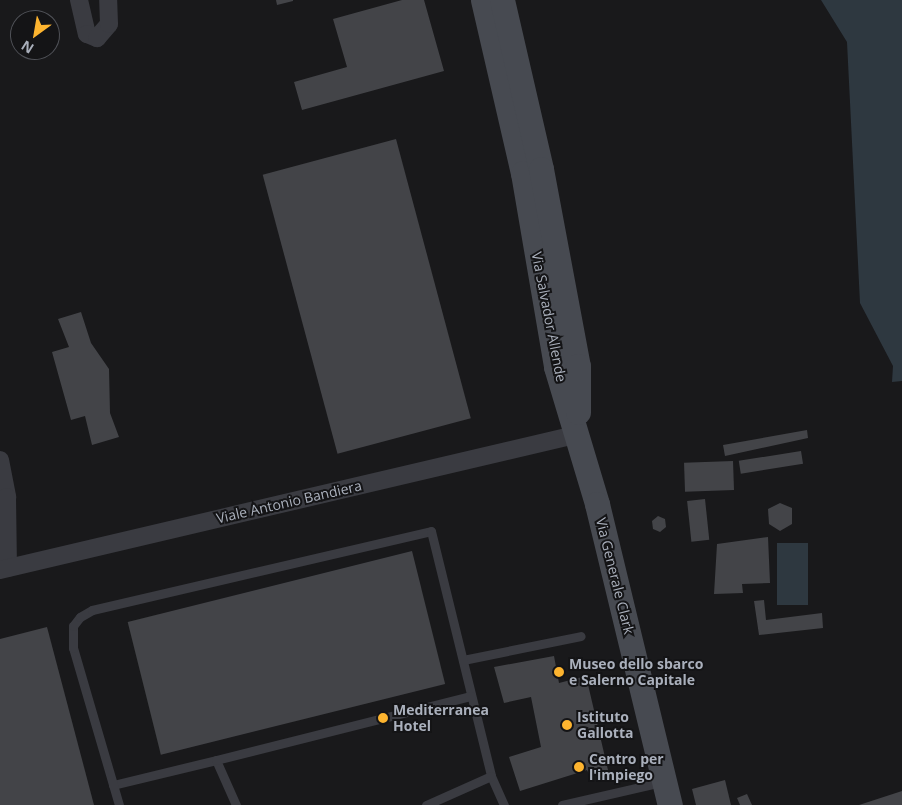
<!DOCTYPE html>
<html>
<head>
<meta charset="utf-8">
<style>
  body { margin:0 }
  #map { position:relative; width:902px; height:805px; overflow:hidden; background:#19191b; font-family:"Open Sans",sans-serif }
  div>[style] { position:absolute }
  .water>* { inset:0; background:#2e3840; transform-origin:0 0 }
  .building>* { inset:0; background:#434448; transform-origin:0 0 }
  .lane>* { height:9px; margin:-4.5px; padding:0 4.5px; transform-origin:4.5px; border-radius:4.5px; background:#3a3b41 }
  .street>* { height:18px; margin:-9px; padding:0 9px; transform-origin:9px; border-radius:9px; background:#3a3b41 }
  .secondary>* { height:25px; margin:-12.5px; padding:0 12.5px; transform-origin:12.5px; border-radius:12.5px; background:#474a51 }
  .dots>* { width:14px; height:14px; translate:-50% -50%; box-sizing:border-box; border:2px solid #141416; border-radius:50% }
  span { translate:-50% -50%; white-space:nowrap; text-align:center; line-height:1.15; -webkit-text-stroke:4px #141416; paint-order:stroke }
  .street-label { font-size:14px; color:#aab0bc }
  .poi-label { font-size:14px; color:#aab0bc; font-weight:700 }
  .left { translate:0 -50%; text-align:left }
  .north { position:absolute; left:10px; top:10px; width:50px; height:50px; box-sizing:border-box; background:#141416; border:1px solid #505258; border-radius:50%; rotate:212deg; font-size:14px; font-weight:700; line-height:20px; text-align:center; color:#aab0bc }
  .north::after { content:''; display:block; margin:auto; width:18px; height:22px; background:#fdb42f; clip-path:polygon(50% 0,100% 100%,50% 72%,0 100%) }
</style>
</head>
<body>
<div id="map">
  <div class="water">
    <div style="clip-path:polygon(821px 0,902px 0,902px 381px,892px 382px,893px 366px,860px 303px,847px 42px)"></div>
    <div style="left:777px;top:543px;width:31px;height:62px"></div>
  </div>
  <div class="building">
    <div style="clip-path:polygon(276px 0,293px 0,293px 1px,277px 5px)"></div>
    <div style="clip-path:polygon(402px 0,424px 0,444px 71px,302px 110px,294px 82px,347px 67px,333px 19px)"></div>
    <div style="left:396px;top:139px;width:289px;height:138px;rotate:75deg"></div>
    <div style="clip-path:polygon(81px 312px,91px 343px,109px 369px,110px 413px,119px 437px,92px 445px,85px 416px,71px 420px,52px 352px,69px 347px,58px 319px)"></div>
    <div style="clip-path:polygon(807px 430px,808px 438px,725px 456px,723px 445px)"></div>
    <div style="left:801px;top:451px;width:13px;height:63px;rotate:81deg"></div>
    <div style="left:733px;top:461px;width:29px;height:49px;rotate:88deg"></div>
    <div style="left:705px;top:499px;width:41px;height:18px;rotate:84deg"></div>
    <div style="clip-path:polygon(780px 503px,792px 508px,792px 524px,780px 531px,769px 524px,768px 509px)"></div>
    <div style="clip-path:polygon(658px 516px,665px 519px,666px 527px,660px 532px,653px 529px,652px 521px)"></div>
    <div style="clip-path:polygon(768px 537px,770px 583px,742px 584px,743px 593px,714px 594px,717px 544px)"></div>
    <div style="left:412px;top:551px;width:137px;height:293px;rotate:76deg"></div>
    <div style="clip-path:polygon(764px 600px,766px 620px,822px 613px,823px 628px,759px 635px,754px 601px)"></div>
    <div style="clip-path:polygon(47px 627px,94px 805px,0 805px,0 639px)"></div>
    <div style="clip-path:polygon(554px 656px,559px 683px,586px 676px,608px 770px,590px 776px,587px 770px,520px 791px,509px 757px,541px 747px,531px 697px,504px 703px,494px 667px)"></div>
    <div style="clip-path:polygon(725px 780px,731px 805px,696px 805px,692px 789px)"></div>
    <div style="clip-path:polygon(902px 791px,902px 805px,859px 805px)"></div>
    <div style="clip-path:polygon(747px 794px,752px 805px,740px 805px,737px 798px)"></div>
  </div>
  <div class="lane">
    <div style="left:463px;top:660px;width:120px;rotate:-11.5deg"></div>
    <div style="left:113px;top:785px;width:106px;rotate:-13.6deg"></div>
    <div style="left:119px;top:805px;width:164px;rotate:-106.3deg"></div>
    <div style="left:73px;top:648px;width:22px;rotate:-90deg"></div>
    <div style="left:73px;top:626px;width:11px;rotate:-52deg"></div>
    <div style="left:80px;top:617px;width:14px;rotate:-30deg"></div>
    <div style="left:92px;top:610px;width:348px;rotate:-13.1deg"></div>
    <div style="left:431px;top:531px;width:252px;rotate:76.2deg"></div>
    <div style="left:491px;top:776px;width:32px;rotate:66deg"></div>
    <div style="left:236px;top:805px;width:49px;rotate:-114deg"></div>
    <div style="left:216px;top:760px;width:263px;rotate:-14.1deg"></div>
    <div style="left:426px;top:805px;width:71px;rotate:-24deg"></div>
    <div style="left:562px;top:805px;width:103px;rotate:-13deg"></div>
  </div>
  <div class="street">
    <div style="left:79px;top:0;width:35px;rotate:77deg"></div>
    <div style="left:87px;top:34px;width:11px;rotate:22deg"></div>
    <div style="left:97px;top:38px;width:18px;rotate:-49deg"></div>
    <div style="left:109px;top:24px;width:24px;rotate:-92deg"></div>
    <div style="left:0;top:460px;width:38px;rotate:79deg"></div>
    <div style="left:7px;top:497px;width:71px;rotate:89.2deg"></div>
    <div style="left:0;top:570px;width:595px;rotate:-13.22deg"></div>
  </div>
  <div class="secondary">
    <div style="left:483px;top:0;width:178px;rotate:77deg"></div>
    <div style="left:523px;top:173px;width:197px;rotate:80.3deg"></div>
    <div style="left:556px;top:367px;width:143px;rotate:73.3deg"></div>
    <div style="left:597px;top:504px;width:310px;rotate:76.4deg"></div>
    <div style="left:502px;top:0;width:173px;rotate:77deg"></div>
    <div style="left:541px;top:169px;width:200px;rotate:79.4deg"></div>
    <div style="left:578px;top:366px;width:46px;rotate:90deg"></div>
  </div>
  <div class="dots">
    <div style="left:559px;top:672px;background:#fdb42f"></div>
    <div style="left:383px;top:718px;background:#fdb42f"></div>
    <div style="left:567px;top:725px;background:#fdb42f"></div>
    <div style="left:579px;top:767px;background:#fdb42f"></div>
  </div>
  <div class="street-label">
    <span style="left:549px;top:317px;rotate:79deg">Via Salvador Allende</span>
    <span style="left:289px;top:502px;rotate:-13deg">Viale Antonio Bandiera</span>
    <span style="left:615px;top:576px;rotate:76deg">Via Generale Clark</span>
  </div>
  <div class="poi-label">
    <span class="left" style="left:569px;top:672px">Museo dello sbarco<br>e Salerno Capitale</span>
    <span class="left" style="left:393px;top:718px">Mediterranea<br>Hotel</span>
    <span class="left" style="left:577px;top:725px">Istituto<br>Gallotta</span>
    <span class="left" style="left:589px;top:767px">Centro per<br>l'impiego</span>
  </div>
  <div class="north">N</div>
</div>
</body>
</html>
